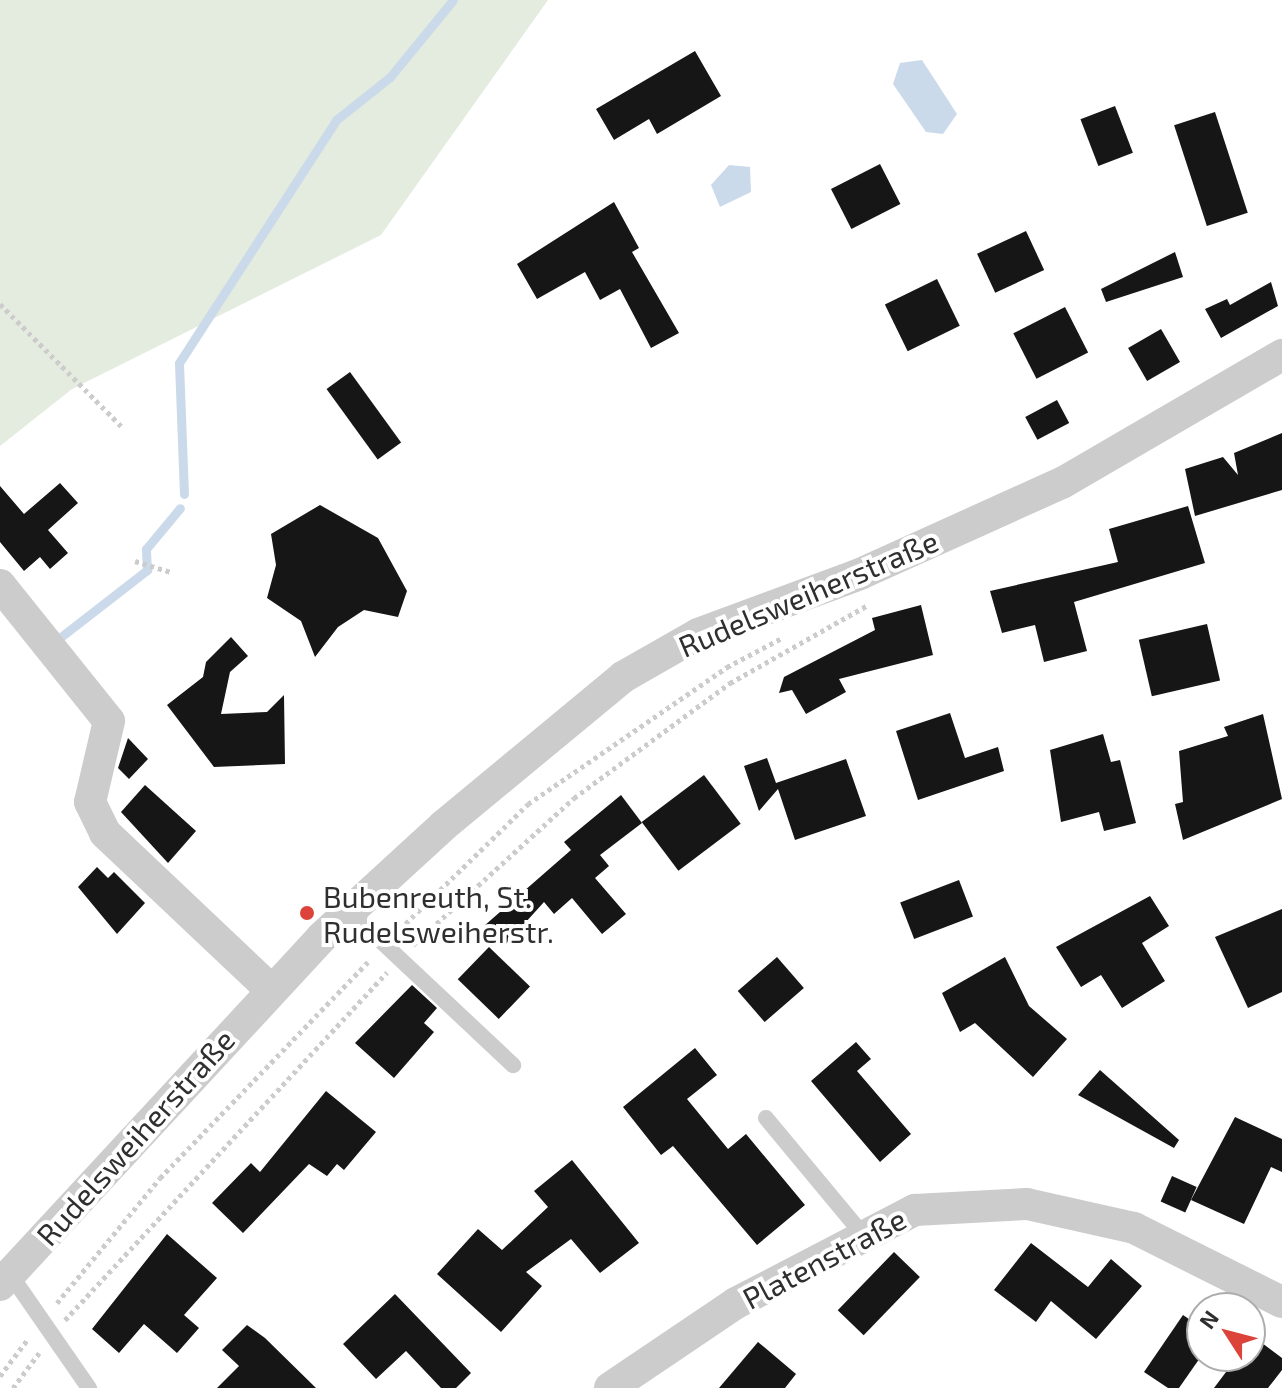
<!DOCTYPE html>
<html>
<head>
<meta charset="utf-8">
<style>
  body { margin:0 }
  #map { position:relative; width:1282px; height:1388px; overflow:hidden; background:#fff; font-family:"Exo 2",sans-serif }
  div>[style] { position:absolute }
  .green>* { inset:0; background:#e3ecde }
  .water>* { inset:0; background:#cbdaea }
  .stream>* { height:9px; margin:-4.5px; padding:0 4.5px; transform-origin:4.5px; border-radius:4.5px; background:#cbdaea }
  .building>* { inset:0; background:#161616; transform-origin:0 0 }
  .path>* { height:5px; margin-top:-2.5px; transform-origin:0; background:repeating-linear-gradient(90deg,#ccc 0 4px,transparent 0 8px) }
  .service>* { height:16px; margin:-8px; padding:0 8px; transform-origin:8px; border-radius:8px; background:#ccc }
  .minor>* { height:32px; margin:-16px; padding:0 16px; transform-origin:16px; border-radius:16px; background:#ccc }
  .dots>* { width:22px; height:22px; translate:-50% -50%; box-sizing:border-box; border:4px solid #fff; border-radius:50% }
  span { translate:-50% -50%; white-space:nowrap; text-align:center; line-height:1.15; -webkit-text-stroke:8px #fff; paint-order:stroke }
  .street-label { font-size:30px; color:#2f2f2f }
  .poi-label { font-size:30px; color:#2f2f2f }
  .left { translate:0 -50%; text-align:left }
  .north { position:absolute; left:1186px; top:1292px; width:80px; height:80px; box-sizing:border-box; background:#fff; border:2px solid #acacac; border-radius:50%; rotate:306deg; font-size:22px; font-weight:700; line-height:32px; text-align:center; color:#2f2f2f }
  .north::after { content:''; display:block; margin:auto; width:28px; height:36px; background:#dc443b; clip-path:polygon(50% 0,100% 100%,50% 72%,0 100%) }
</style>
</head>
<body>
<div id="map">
  <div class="green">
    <div style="clip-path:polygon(0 0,548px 0,381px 235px,72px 389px,0 446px)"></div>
  </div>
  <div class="water">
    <div style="clip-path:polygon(922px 60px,957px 114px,943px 134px,926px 132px,893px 84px,900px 63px)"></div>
    <div style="clip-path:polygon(729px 165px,750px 167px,751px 192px,720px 207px,711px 185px)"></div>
  </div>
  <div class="stream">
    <div style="left:184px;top:494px;width:131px;rotate:-92.2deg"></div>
    <div style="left:179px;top:363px;width:289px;rotate:-57.1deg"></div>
    <div style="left:336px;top:120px;width:69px;rotate:-38.5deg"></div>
    <div style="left:390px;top:77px;width:99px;rotate:-50.7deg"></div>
    <div style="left:62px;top:636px;width:108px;rotate:-37.8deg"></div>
    <div style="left:147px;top:570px;width:21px;rotate:-93deg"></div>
    <div style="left:146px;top:549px;width:53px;rotate:-50.3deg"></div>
  </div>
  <div class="building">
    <div style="clip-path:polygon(695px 51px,721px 96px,657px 134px,649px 119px,614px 140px,596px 109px)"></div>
    <div style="left:1115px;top:106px;width:50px;height:37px;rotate:69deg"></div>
    <div style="left:1215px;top:112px;width:106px;height:43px;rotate:72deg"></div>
    <div style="left:880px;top:164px;width:45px;height:55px;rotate:63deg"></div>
    <div style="clip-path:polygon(614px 202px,639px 248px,632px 252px,679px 333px,651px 348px,620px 289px,600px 300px,585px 272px,537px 299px,517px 264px)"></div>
    <div style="left:1026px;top:231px;width:43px;height:54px;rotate:65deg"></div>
    <div style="clip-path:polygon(1175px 252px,1183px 277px,1106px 302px,1101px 289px)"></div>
    <div style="left:937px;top:279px;width:52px;height:58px;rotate:64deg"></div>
    <div style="clip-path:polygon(1271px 282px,1278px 306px,1221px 338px,1205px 309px,1227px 299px,1230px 305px)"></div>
    <div style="left:1065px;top:307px;width:51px;height:58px;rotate:63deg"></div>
    <div style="left:1161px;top:329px;width:38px;height:38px;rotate:60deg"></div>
    <div style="left:350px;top:372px;width:87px;height:29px;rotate:54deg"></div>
    <div style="left:1057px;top:400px;width:26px;height:36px;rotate:62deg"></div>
    <div style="clip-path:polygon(1282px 433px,1282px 490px,1195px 516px,1185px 469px,1223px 457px,1238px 475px,1234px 453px)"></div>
    <div style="clip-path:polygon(60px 483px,78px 503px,48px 530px,68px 553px,50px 569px,40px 557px,24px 571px,0 542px,0 486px,24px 514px)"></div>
    <div style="clip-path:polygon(320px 505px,378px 538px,407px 591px,398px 617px,364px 610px,338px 627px,315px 657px,301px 621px,267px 598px,276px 565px,271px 534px)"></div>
    <div style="clip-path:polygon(1188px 506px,1205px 563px,1074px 602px,1087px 651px,1044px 662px,1035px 625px,1002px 633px,990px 591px,1118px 562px,1109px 529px)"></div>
    <div style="clip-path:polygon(921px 605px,933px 655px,839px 679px,846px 692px,806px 714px,792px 690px,779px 693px,784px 677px,875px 630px,872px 618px)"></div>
    <div style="left:1207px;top:624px;width:58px;height:70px;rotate:77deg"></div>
    <div style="clip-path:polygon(231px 637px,248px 656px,230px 672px,221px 714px,267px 712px,284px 695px,285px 764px,214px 767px,167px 705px,203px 677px,206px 662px)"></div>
    <div style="clip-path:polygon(950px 713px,965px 758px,998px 747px,1004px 771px,918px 800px,896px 731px)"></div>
    <div style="clip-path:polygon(1263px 714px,1282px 799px,1183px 840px,1175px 804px,1183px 802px,1179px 751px,1228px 736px,1224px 727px)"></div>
    <div style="clip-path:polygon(1103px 734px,1111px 762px,1120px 760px,1136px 823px,1104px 831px,1099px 812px,1061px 822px,1050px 750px)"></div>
    <div style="clip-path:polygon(128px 738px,148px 759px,129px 779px,118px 768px)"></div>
    <div style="clip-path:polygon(767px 758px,776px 783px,846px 759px,866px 816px,795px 840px,778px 789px,759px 811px,744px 766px)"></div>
    <div style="left:704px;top:775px;width:61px;height:78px;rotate:53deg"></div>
    <div style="clip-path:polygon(145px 785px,196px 831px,168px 863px,121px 812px)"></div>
    <div style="clip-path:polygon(621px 795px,642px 823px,600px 855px,609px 866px,595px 878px,626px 914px,602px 934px,572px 898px,554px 914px,544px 902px,505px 945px,484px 926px,571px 850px,564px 842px)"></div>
    <div style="clip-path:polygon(97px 867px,108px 878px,114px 872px,145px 903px,117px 934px,78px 887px)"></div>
    <div style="left:959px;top:880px;width:39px;height:63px;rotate:69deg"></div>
    <div style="clip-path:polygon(1150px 896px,1169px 926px,1142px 943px,1165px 981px,1122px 1008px,1101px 975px,1081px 987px,1056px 947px)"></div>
    <div style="clip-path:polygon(1282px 909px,1282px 992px,1248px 1008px,1215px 937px)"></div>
    <div style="left:489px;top:947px;width:57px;height:45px;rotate:44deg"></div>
    <div style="left:777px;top:957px;width:41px;height:52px;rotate:49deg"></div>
    <div style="clip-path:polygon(1005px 957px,1029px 1006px,1067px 1039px,1033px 1077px,975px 1023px,960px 1032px,942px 993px)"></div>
    <div style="clip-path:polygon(412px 985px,437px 1008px,424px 1023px,434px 1032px,394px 1078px,355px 1043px)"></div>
    <div style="clip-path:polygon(856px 1042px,871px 1059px,857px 1071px,911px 1134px,880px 1162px,811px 1081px)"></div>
    <div style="clip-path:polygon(695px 1048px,717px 1075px,687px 1099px,728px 1149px,746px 1134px,805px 1205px,757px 1245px,673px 1146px,661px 1155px,623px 1107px)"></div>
    <div style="clip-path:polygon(1100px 1070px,1179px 1140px,1174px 1148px,1078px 1095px)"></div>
    <div style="clip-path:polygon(326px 1091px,376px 1132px,344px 1170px,337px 1164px,327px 1176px,309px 1164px,243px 1233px,212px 1203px,251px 1163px,260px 1172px)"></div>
    <div style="clip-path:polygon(1235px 1117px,1282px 1139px,1282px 1172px,1271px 1167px,1244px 1224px,1191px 1200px)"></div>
    <div style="clip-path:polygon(572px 1160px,639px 1243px,600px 1273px,571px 1239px,526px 1272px,542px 1286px,501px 1332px,437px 1274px,478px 1229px,502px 1250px,548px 1207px,534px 1191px)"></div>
    <div style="left:1172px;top:1176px;width:27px;height:28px;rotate:24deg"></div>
    <div style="clip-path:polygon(167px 1234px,217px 1278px,184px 1315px,199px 1328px,177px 1353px,144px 1324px,119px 1353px,92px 1329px)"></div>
    <div style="clip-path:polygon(1031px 1243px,1088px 1287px,1111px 1259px,1142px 1286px,1096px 1339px,1051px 1301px,1036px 1322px,994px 1290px)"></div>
    <div style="left:894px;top:1252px;width:36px;height:81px;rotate:44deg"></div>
    <div style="clip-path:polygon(395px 1294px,471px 1373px,456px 1388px,441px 1388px,406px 1351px,376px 1379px,343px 1344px)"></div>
    <div style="clip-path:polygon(1183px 1315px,1202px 1328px,1202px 1355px,1179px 1388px,1168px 1388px,1144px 1372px)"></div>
    <div style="clip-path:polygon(247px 1325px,265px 1338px,316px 1388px,217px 1388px,239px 1366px,222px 1350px)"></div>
    <div style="clip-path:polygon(1250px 1334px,1282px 1358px,1282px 1370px,1268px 1388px,1214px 1388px,1238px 1356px,1250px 1356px)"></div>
    <div style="clip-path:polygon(758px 1342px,796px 1374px,785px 1388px,719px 1388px)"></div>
  </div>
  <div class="path">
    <div style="left:0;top:304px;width:173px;rotate:45.2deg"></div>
    <div style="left:135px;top:561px;width:38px;rotate:17deg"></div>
    <div style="left:400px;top:929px;width:179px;rotate:-44.3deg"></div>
    <div style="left:528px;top:804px;width:242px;rotate:-34.5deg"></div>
    <div style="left:727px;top:667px;width:62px;rotate:-27.8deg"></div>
    <div style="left:413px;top:945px;width:218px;rotate:-42.4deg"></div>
    <div style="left:574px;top:798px;width:194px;rotate:-36.4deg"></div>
    <div style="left:730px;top:683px;width:159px;rotate:-29.5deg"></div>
    <div style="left:57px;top:1303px;width:162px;rotate:-50.5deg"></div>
    <div style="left:160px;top:1178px;width:304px;rotate:-46.1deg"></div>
    <div style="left:65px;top:1320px;width:474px;rotate:-47.2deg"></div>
    <div style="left:0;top:1376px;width:46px;rotate:-52.9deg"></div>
    <div style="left:13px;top:1388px;width:44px;rotate:-53.4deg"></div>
  </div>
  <div class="service">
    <div style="left:350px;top:912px;width:224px;rotate:43.2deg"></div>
    <div style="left:766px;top:1118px;width:153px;rotate:50.3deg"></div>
    <div style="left:10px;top:1274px;width:139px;rotate:55.3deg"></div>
  </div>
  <div class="minor">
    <div style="left:0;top:585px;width:174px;rotate:51.3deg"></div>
    <div style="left:109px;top:721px;width:83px;rotate:103.2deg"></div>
    <div style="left:90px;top:802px;width:34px;rotate:64deg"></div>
    <div style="left:105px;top:833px;width:227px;rotate:43.4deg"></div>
    <div style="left:0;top:1285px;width:474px;rotate:-47.2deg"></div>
    <div style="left:322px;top:937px;width:164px;rotate:-42.5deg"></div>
    <div style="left:443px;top:826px;width:234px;rotate:-39.6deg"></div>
    <div style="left:623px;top:677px;width:86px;rotate:-29.8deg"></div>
    <div style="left:698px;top:634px;width:173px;rotate:-20.3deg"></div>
    <div style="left:860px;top:574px;width:222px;rotate:-24.3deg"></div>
    <div style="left:1062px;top:483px;width:255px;rotate:-30.2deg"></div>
    <div style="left:610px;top:1388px;width:152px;rotate:-34deg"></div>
    <div style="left:736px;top:1303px;width:202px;rotate:-27.5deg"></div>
    <div style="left:915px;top:1210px;width:112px;rotate:-3.1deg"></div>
    <div style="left:1027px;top:1204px;width:110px;rotate:12.6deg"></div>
    <div style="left:1134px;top:1228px;width:165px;rotate:26.6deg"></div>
  </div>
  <div class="dots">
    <div style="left:307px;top:913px;background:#dc443b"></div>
  </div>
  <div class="street-label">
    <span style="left:808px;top:593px;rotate:-23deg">Rudelsweiherstraße</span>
    <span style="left:135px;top:1137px;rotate:-48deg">Rudelsweiherstraße</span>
    <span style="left:824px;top:1258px;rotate:-28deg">Platenstraße</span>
  </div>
  <div class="poi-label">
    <span class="left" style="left:323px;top:913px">Bubenreuth, St.<br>Rudelsweiherstr.</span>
  </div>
  <div class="north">N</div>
</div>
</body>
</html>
